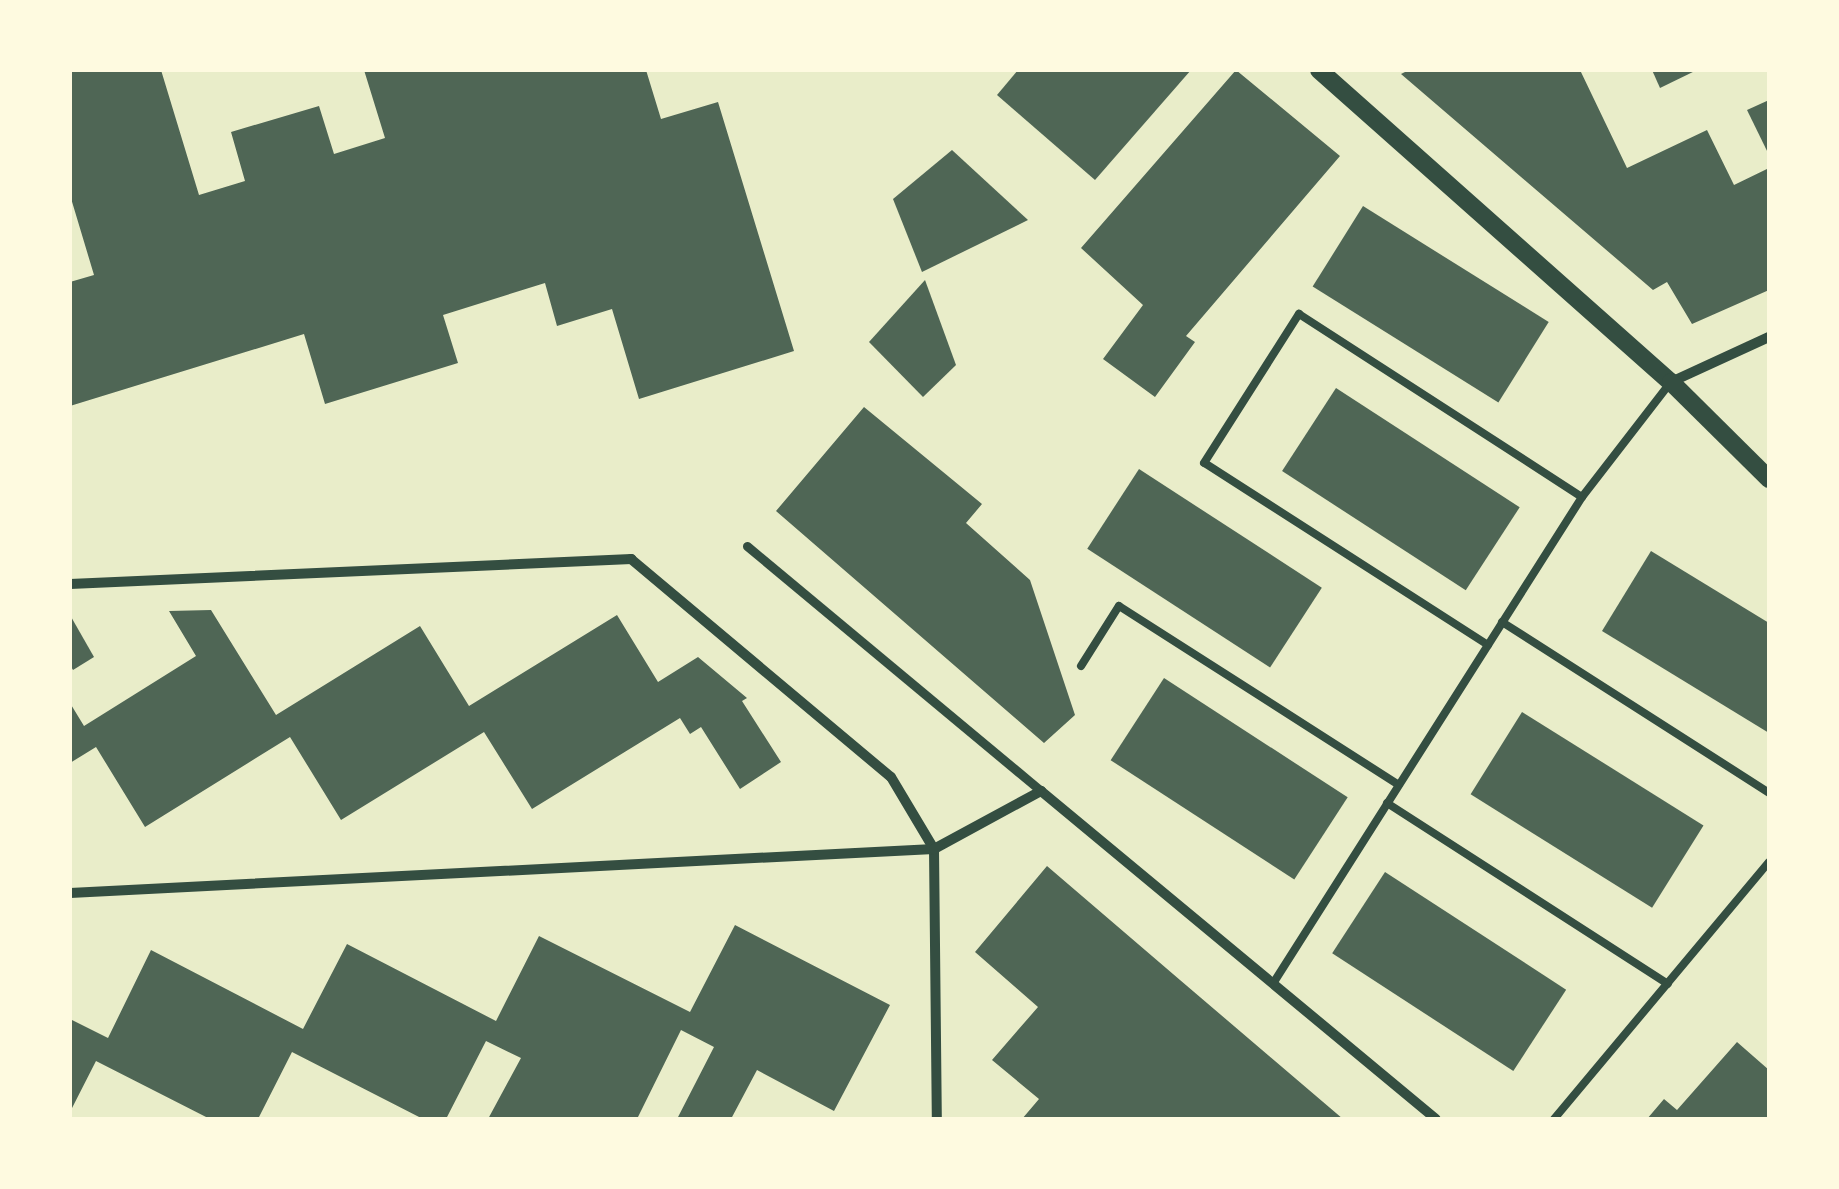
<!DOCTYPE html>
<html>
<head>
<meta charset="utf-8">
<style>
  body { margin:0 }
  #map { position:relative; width:1839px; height:1189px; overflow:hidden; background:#e9edc9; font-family:"Roboto Condensed",sans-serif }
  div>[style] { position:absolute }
  .building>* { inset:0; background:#4f6655; transform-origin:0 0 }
  .service>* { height:8px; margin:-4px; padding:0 4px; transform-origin:4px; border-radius:4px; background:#344e41 }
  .pedestrian>* { height:9px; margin:-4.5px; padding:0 4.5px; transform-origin:4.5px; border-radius:4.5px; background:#344e41 }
  .minor>* { height:10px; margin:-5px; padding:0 5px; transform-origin:5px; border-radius:5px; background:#344e41 }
  .tertiary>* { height:18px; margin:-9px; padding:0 9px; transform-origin:9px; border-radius:9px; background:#344e41 }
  span { translate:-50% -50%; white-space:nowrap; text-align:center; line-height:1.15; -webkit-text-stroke:8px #fefae0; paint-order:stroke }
  .frame { position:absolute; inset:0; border:72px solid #fefae0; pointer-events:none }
</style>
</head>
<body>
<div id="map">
  <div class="building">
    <div style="clip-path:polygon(70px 70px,161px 70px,199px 195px,245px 181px,231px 132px,319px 106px,334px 154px,385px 138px,364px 70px,646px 70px,661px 119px,718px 102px,794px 351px,639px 399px,612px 309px,557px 326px,545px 283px,443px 315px,458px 363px,325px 404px,304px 334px,70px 406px,70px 282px,94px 275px,70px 195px)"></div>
    <div style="clip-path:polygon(1018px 70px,1191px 70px,1095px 180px,997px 95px)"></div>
    <div style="clip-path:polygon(1236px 70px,1340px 156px,1186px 336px,1195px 342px,1155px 397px,1103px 359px,1143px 305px,1081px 248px)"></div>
    <div style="clip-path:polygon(1409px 70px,1580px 70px,1627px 168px,1707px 130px,1734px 185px,1769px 168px,1769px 290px,1692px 324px,1667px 282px,1653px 290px,1401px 74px)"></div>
    <div style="clip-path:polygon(1652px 70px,1697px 70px,1660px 88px)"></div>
    <div style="clip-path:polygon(1769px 100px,1769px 155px,1747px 110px)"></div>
    <div style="clip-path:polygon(952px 150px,1028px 220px,922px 272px,893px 199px)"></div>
    <div style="left:1363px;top:206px;width:219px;height:95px;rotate:32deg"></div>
    <div style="clip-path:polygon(925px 280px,956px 365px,923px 397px,869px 342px)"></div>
    <div style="left:1336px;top:388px;width:219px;height:99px;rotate:33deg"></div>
    <div style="clip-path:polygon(864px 407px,982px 504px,966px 523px,1030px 580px,1075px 715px,1044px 743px,776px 511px)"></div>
    <div style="left:1139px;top:469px;width:218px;height:95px;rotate:33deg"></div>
    <div style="clip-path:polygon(1651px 551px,1769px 623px,1769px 733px,1602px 631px)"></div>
    <div style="clip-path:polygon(211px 610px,276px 715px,420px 626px,469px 706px,617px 615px,658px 682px,698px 657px,747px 698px,742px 701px,781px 762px,740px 789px,701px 727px,690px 734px,680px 718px,532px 809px,484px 732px,341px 820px,290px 737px,145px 827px,96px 747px,70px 763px,70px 703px,84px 726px,196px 656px,169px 611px)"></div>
    <div style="clip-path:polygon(70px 615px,94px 657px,73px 670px,70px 665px)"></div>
    <div style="left:1164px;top:678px;width:219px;height:98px;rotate:33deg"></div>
    <div style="left:1522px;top:712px;width:214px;height:97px;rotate:32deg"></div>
    <div style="clip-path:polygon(1047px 866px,1180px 980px,1343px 1119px,1022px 1119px,1039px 1099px,992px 1060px,1038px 1007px,975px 952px)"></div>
    <div style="left:1385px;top:872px;width:216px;height:97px;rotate:33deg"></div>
    <div style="clip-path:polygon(735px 925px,890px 1005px,834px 1111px,757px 1070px,731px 1119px,677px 1119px,714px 1047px,681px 1030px,637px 1119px,488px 1119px,521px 1058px,486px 1041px,446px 1119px,423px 1119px,292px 1052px,258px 1119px,210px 1119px,96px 1061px,70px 1112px,70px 1019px,108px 1038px,151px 950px,303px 1029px,347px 944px,496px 1021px,539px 936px,690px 1012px)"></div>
    <div style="clip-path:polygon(1737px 1042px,1769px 1070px,1769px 1119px,1647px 1119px,1664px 1099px,1677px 1110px)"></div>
  </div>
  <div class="service">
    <div style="left:1502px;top:622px;width:317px;rotate:32.6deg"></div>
    <div style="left:1488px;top:645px;width:337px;rotate:-147.3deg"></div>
    <div style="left:1204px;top:463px;width:177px;rotate:-57.5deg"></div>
    <div style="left:1299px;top:314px;width:337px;rotate:32.9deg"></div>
    <div style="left:1081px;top:666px;width:71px;rotate:-57.7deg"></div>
    <div style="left:1119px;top:606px;width:332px;rotate:32.6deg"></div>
    <div style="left:1387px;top:803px;width:334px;rotate:32.8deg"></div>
    <div style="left:1274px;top:982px;width:575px;rotate:-57.58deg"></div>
    <div style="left:1582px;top:497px;width:145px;rotate:-52.3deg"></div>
    <div style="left:1554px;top:1119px;width:335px;rotate:-50.1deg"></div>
  </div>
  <div class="pedestrian">
    <div style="left:747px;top:546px;width:383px;rotate:39.8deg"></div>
  </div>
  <div class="minor">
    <div style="left:1671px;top:382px;width:108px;rotate:-24.7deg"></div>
    <div style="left:70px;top:584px;width:562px;rotate:-2.55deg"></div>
    <div style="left:631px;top:559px;width:339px;rotate:40deg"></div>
    <div style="left:891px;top:777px;width:84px;rotate:59.2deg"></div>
    <div style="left:934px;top:849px;width:270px;rotate:89.4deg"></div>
    <div style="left:70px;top:893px;width:865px;rotate:-2.92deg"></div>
    <div style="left:934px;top:849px;width:122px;rotate:-28.5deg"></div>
    <div style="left:1041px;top:791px;width:513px;rotate:39.71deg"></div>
  </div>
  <div class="tertiary">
    <div style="left:1319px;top:70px;width:470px;rotate:41.6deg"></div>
    <div style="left:1671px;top:382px;width:138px;rotate:44.7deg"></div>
  </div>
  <div class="frame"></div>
</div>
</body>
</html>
